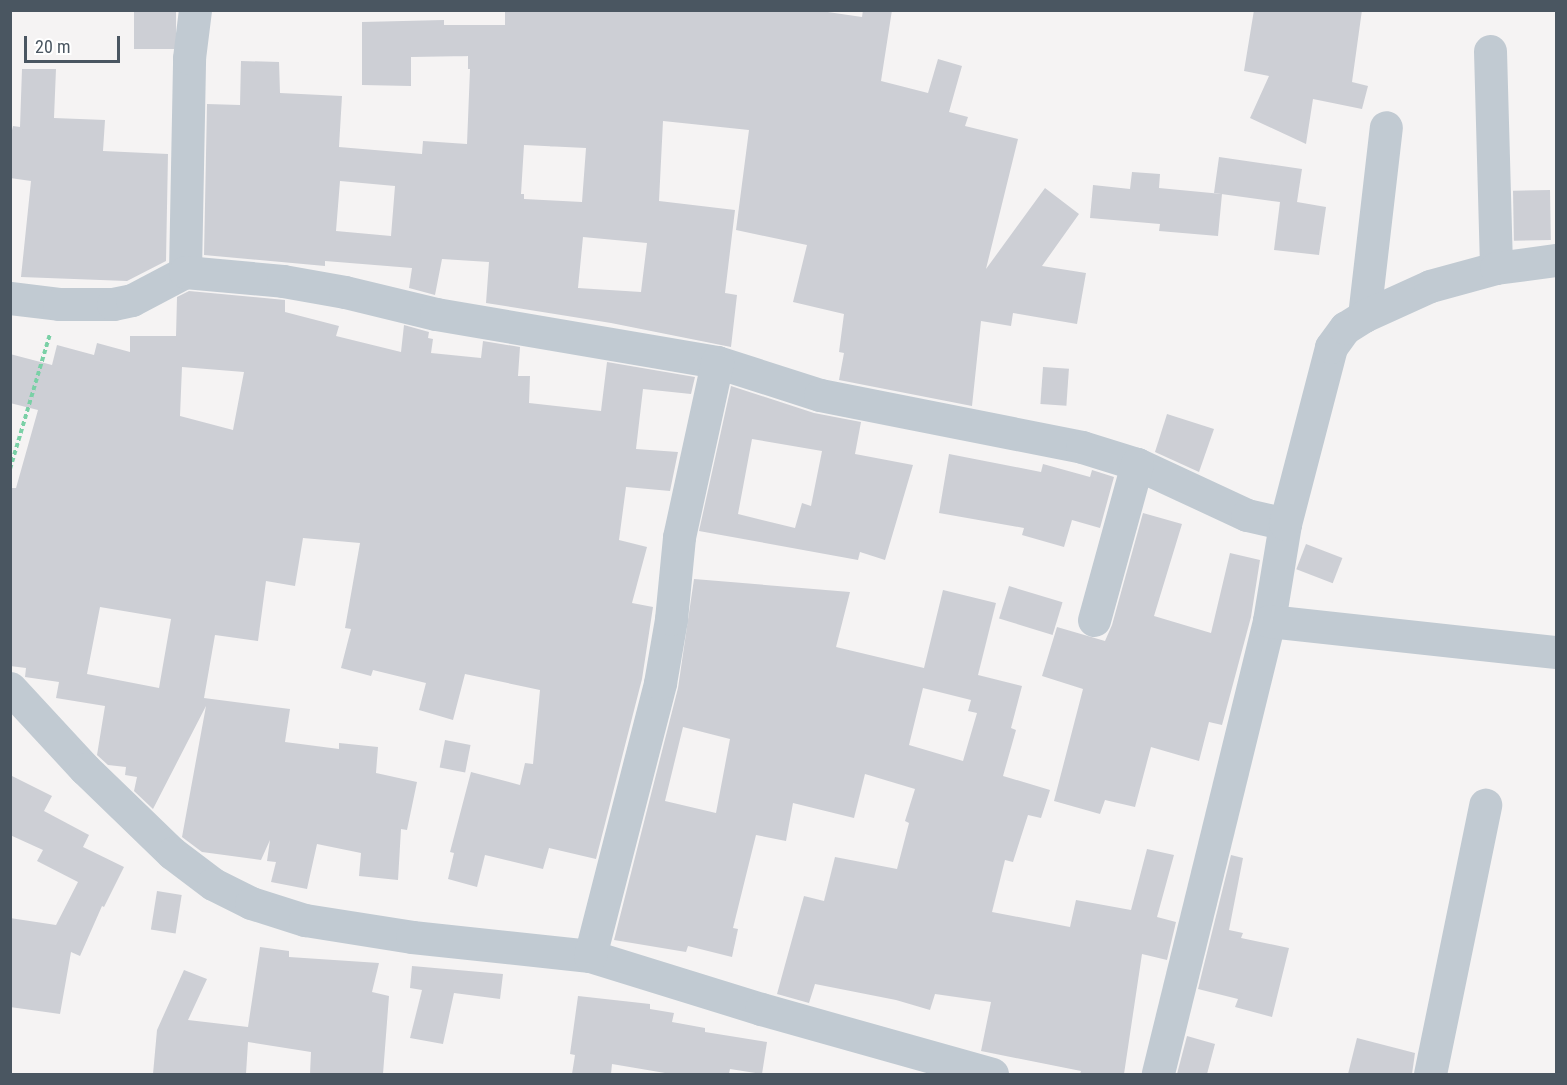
<!DOCTYPE html>
<html>
<head>
<meta charset="utf-8">
<style>
  body { margin:0 }
  #map { position:relative; width:1567px; height:1085px; overflow:hidden; background:#f5f3f3; font-family:"Roboto Condensed",sans-serif }
  div>[style] { position:absolute }
  .building>* { inset:0; background:#cdcfd5; transform-origin:0 0 }
  .path>* { height:4px; margin-top:-2px; transform-origin:0; background:repeating-linear-gradient(90deg,#7ad0a6 0 4.5px,transparent 0 7.5px) }
  .minor>* { height:33px; margin:-16.5px; padding:0 16.5px; transform-origin:16.5px; border-radius:16.5px; background:#c1cad2 }
  span { translate:-50% -50%; white-space:nowrap; text-align:center; line-height:1.15; -webkit-text-stroke:4.5px #fff; paint-order:stroke }
  .frame { position:absolute; inset:0; border:12px solid #4a5661; pointer-events:none }
  .scale { position:absolute; left:24px; top:36px; width:96px; height:27px; box-sizing:border-box; border:3px solid #4a5661; border-top:0; padding-left:8px; font-size:18px; line-height:21px; white-space:nowrap; color:#4a5661; -webkit-text-stroke:4px #fff; paint-order:stroke }
</style>
</head>
<body>
<div id="map">
  <div class="building">
    <div style="left:134px;top:10px;width:42px;height:39px"></div>
    <div style="clip-path:polygon(evenodd,505px 10px,814px 10px,862px 17px,863px 10px,892px 10px,881px 81px,928px 93px,938px 59px,962px 66px,949px 112px,968px 117px,965px 126px,1018px 139px,986px 269px,1045px 188px,1079px 214px,1042px 266px,1086px 273px,1077px 324px,1013px 313px,1011px 326px,981px 321px,972px 406px,839px 380px,844px 353px,839px 352px,844px 314px,793px 302px,807px 245px,736px 230px,749px 130px,663px 121px,659px 201px,735px 210px,725px 293px,737px 295px,731px 347px,611px 323px,486px 303px,489px 262px,442px 259px,435px 295px,409px 288px,412px 268px,325px 261px,325px 266px,204px 255px,207px 104px,240px 105px,241px 61px,279px 62px,280px 93px,342px 96px,339px 147px,422px 154px,423px 141px,467px 144px,470px 69px,468px 69px,468px 56px,411px 57px,411px 86px,362px 85px,362px 22px,444px 20px,444px 25px,505px 25px,505px 10px,524px 145px,586px 148px,582px 202px,524px 199px,524px 194px,521px 194px,524px 145px,505px 10px,340px 181px,395px 186px,391px 236px,336px 231px,340px 181px,505px 10px,583px 237px,647px 243px,641px 292px,578px 288px,583px 237px)"></div>
    <div style="clip-path:polygon(1254px 10px,1362px 10px,1352px 82px,1368px 86px,1362px 109px,1313px 99px,1306px 144px,1250px 118px,1269px 76px,1244px 71px)"></div>
    <div style="clip-path:polygon(22px 69px,56px 69px,54px 118px,105px 120px,103px 151px,168px 154px,166px 261px,127px 281px,21px 277px,31px 181px,10px 178px,10px 139px,13px 126px,20px 127px)"></div>
    <div style="clip-path:polygon(1219px 157px,1302px 169px,1297px 202px,1326px 207px,1319px 255px,1274px 250px,1280px 202px,1214px 193px)"></div>
    <div style="clip-path:polygon(1132px 172px,1160px 174px,1159px 188px,1222px 194px,1218px 236px,1159px 231px,1160px 224px,1090px 218px,1093px 185px,1130px 189px)"></div>
    <div style="left:1550px;top:190px;width:50px;height:37px;rotate:89deg"></div>
    <div style="clip-path:polygon(evenodd,189px 291px,285px 300px,285px 312px,339px 326px,336px 336px,401px 352px,404px 325px,429px 332px,428px 338px,433px 339px,431px 353px,481px 358px,483px 341px,520px 347px,518px 376px,530px 376px,529px 403px,601px 411px,607px 362px,695px 377px,691px 394px,643px 389px,636px 449px,678px 452px,670px 491px,626px 487px,619px 540px,647px 547px,632px 603px,653px 607px,642px 679px,596px 859px,549px 848px,543px 869px,485px 855px,477px 887px,448px 879px,454px 853px,450px 852px,471px 772px,520px 785px,525px 763px,533px 764px,540px 690px,465px 674px,453px 720px,419px 710px,426px 683px,373px 670px,371px 676px,341px 668px,351px 629px,345px 628px,360px 543px,303px 538px,295px 586px,266px 581px,258px 641px,215px 635px,204px 698px,290px 709px,285px 742px,339px 749px,339px 743px,378px 747px,376px 773px,417px 782px,407px 830px,401px 829px,398px 880px,359px 876px,361px 853px,317px 844px,307px 889px,271px 882px,276px 862px,267px 861px,270px 840px,261px 860px,202px 852px,182px 837px,206px 706px,153px 809px,134px 791px,137px 777px,125px 775px,126px 767px,108px 765px,97px 755px,105px 706px,56px 698px,59px 682px,25px 677px,26px 668px,10px 666px,10px 488px,16px 488px,38px 410px,10px 403px,10px 354px,52px 365px,57px 345px,94px 355px,97px 343px,130px 352px,130px 336px,176px 336px,177px 297px,189px 291px,182px 367px,244px 372px,233px 430px,180px 416px,182px 367px,189px 291px,100px 607px,171px 619px,159px 688px,87px 674px,100px 607px)"></div>
    <div style="left:1043px;top:367px;width:26px;height:37px;rotate:4deg"></div>
    <div style="clip-path:polygon(evenodd,731px 386px,814px 413px,861px 422px,855px 454px,913px 465px,885px 560px,860px 552px,858px 560px,699px 531px,731px 386px,752px 439px,822px 451px,811px 506px,802px 503px,795px 528px,738px 514px,752px 439px)"></div>
    <div style="clip-path:polygon(1167px 414px,1214px 429px,1199px 472px,1155px 452px)"></div>
    <div style="clip-path:polygon(949px 454px,1041px 472px,1043px 464px,1090px 477px,1092px 470px,1114px 477px,1100px 528px,1072px 520px,1064px 547px,1022px 535px,1024px 528px,939px 513px)"></div>
    <div style="clip-path:polygon(1143px 513px,1182px 524px,1154px 616px,1211px 633px,1230px 553px,1260px 560px,1251px 617px,1222px 725px,1209px 722px,1199px 761px,1151px 747px,1135px 807px,1105px 800px,1100px 814px,1054px 801px,1083px 689px,1042px 676px,1057px 627px,1105px 641px,1112px 625px)"></div>
    <div style="left:1306px;top:544px;width:39px;height:27px;rotate:21deg"></div>
    <div style="clip-path:polygon(evenodd,694px 579px,850px 592px,836px 647px,924px 668px,943px 590px,996px 603px,978px 675px,1022px 686px,1011px 728px,1016px 730px,1003px 776px,1050px 790px,1041px 818px,1028px 815px,1013px 862px,1005px 860px,992px 912px,1070px 927px,1076px 900px,1131px 910px,1147px 849px,1174px 855px,1157px 917px,1176px 922px,1167px 960px,1142px 954px,1124px 1074px,1080px 1074px,1081px 1071px,981px 1051px,991px 1002px,935px 994px,930px 1010px,896px 1000px,815px 984px,809px 1003px,777px 994px,804px 896px,824px 901px,835px 857px,897px 869px,909px 823px,905px 821px,915px 789px,865px 774px,854px 818px,793px 803px,786px 841px,756px 835px,733px 928px,738px 929px,732px 957px,688px 946px,686px 952px,614px 940px,678px 688px,694px 579px,923px 688px,971px 700px,968px 711px,977px 713px,963px 761px,909px 745px,923px 688px,694px 579px,683px 727px,730px 739px,716px 813px,665px 801px,683px 727px)"></div>
    <div style="left:1009px;top:586px;width:56px;height:34px;rotate:17deg"></div>
    <div style="left:445px;top:740px;width:26px;height:28px;rotate:11deg"></div>
    <div style="clip-path:polygon(10px 775px,52px 796px,44px 811px,89px 835px,83px 847px,124px 867px,104px 907px,102px 906px,80px 956px,71px 952px,60px 1014px,10px 1007px,10px 918px,56px 925px,78px 882px,37px 861px,43px 850px,10px 835px)"></div>
    <div style="clip-path:polygon(1231px 855px,1243px 858px,1229px 930px,1243px 933px,1241px 938px,1289px 948px,1272px 1017px,1235px 1007px,1238px 999px,1198px 989px)"></div>
    <div style="left:157px;top:891px;width:25px;height:39px;rotate:9deg"></div>
    <div style="clip-path:polygon(260px 947px,289px 951px,289px 957px,379px 963px,372px 992px,389px 996px,383px 1074px,310px 1074px,311px 1052px,248px 1042px,246px 1074px,153px 1074px,157px 1030px,184px 970px,207px 979px,188px 1020px,248px 1027px)"></div>
    <div style="clip-path:polygon(412px 966px,503px 974px,500px 999px,454px 993px,443px 1044px,410px 1038px,422px 990px,410px 988px)"></div>
    <div style="clip-path:polygon(578px 996px,650px 1004px,650px 1009px,674px 1013px,672px 1022px,705px 1028px,705px 1032px,767px 1042px,762px 1074px,730px 1069px,729px 1074px,671px 1074px,612px 1064px,611px 1074px,572px 1074px,575px 1055px,570px 1054px)"></div>
    <div style="clip-path:polygon(1187px 1036px,1215px 1044px,1207px 1074px,1177px 1074px)"></div>
    <div style="clip-path:polygon(1357px 1038px,1415px 1053px,1412px 1074px,1348px 1074px)"></div>
  </div>
  <div class="path">
    <div style="left:10px;top:469px;width:141px;rotate:-73.5deg"></div>
  </div>
  <div class="minor">
    <div style="left:1490px;top:51px;width:217px;rotate:88.4deg"></div>
    <div style="left:185px;top:272px;width:214px;rotate:-88.9deg"></div>
    <div style="left:189px;top:58px;width:48px;rotate:-82.9deg"></div>
    <div style="left:10px;top:298px;width:49px;rotate:7deg"></div>
    <div style="left:59px;top:304px;width:54px"></div>
    <div style="left:113px;top:304px;width:19px;rotate:-12deg"></div>
    <div style="left:132px;top:300px;width:60px;rotate:-27.8deg"></div>
    <div style="left:185px;top:272px;width:98px;rotate:5.2deg"></div>
    <div style="left:283px;top:281px;width:63px;rotate:10.1deg"></div>
    <div style="left:345px;top:292px;width:94px;rotate:13.6deg"></div>
    <div style="left:436px;top:314px;width:285px;rotate:9.7deg"></div>
    <div style="left:717px;top:362px;width:108px;rotate:17.8deg"></div>
    <div style="left:820px;top:395px;width:267px;rotate:11.2deg"></div>
    <div style="left:1082px;top:447px;width:58px;rotate:17.2deg"></div>
    <div style="left:1137px;top:464px;width:121px;rotate:24.9deg"></div>
    <div style="left:1247px;top:515px;width:39px;rotate:13deg"></div>
    <div style="left:1285px;top:524px;width:98px;rotate:99.4deg"></div>
    <div style="left:1269px;top:621px;width:466px;rotate:103.8deg"></div>
    <div style="left:1364px;top:316px;width:190px;rotate:-83.4deg"></div>
    <div style="left:1285px;top:524px;width:183px;rotate:-75.4deg"></div>
    <div style="left:1331px;top:347px;width:24px;rotate:-54deg"></div>
    <div style="left:1345px;top:328px;width:22px;rotate:-32deg"></div>
    <div style="left:1364px;top:316px;width:72px;rotate:-24.4deg"></div>
    <div style="left:1430px;top:286px;width:68px;rotate:-15.3deg"></div>
    <div style="left:1496px;top:268px;width:61px;rotate:-7.6deg"></div>
    <div style="left:1094px;top:620px;width:162px;rotate:-74.6deg"></div>
    <div style="left:1269px;top:621px;width:289px;rotate:6.2deg"></div>
    <div style="left:10px;top:688px;width:110px;rotate:47.2deg"></div>
    <div style="left:85px;top:769px;width:121px;rotate:44deg"></div>
    <div style="left:172px;top:853px;width:51px;rotate:37.1deg"></div>
    <div style="left:213px;top:884px;width:42px;rotate:26.6deg"></div>
    <div style="left:251px;top:903px;width:57px;rotate:17.5deg"></div>
    <div style="left:305px;top:920px;width:108px;rotate:9deg"></div>
    <div style="left:412px;top:937px;width:179px;rotate:6.1deg"></div>
    <div style="left:590px;top:956px;width:179px;rotate:17.2deg"></div>
    <div style="left:761px;top:1009px;width:240px;rotate:15.7deg"></div>
    <div style="left:590px;top:956px;width:282px;rotate:-75.6deg"></div>
    <div style="left:660px;top:683px;width:65px;rotate:-80.2deg"></div>
    <div style="left:671px;top:619px;width:82px;rotate:-84.4deg"></div>
    <div style="left:679px;top:537px;width:179px;rotate:-77.7deg"></div>
    <div style="left:1430px;top:1074px;width:275px;rotate:-78.4deg"></div>
  </div>
  <div class="frame"></div>
  <div class="scale">20 m</div>
</div>
</body>
</html>
